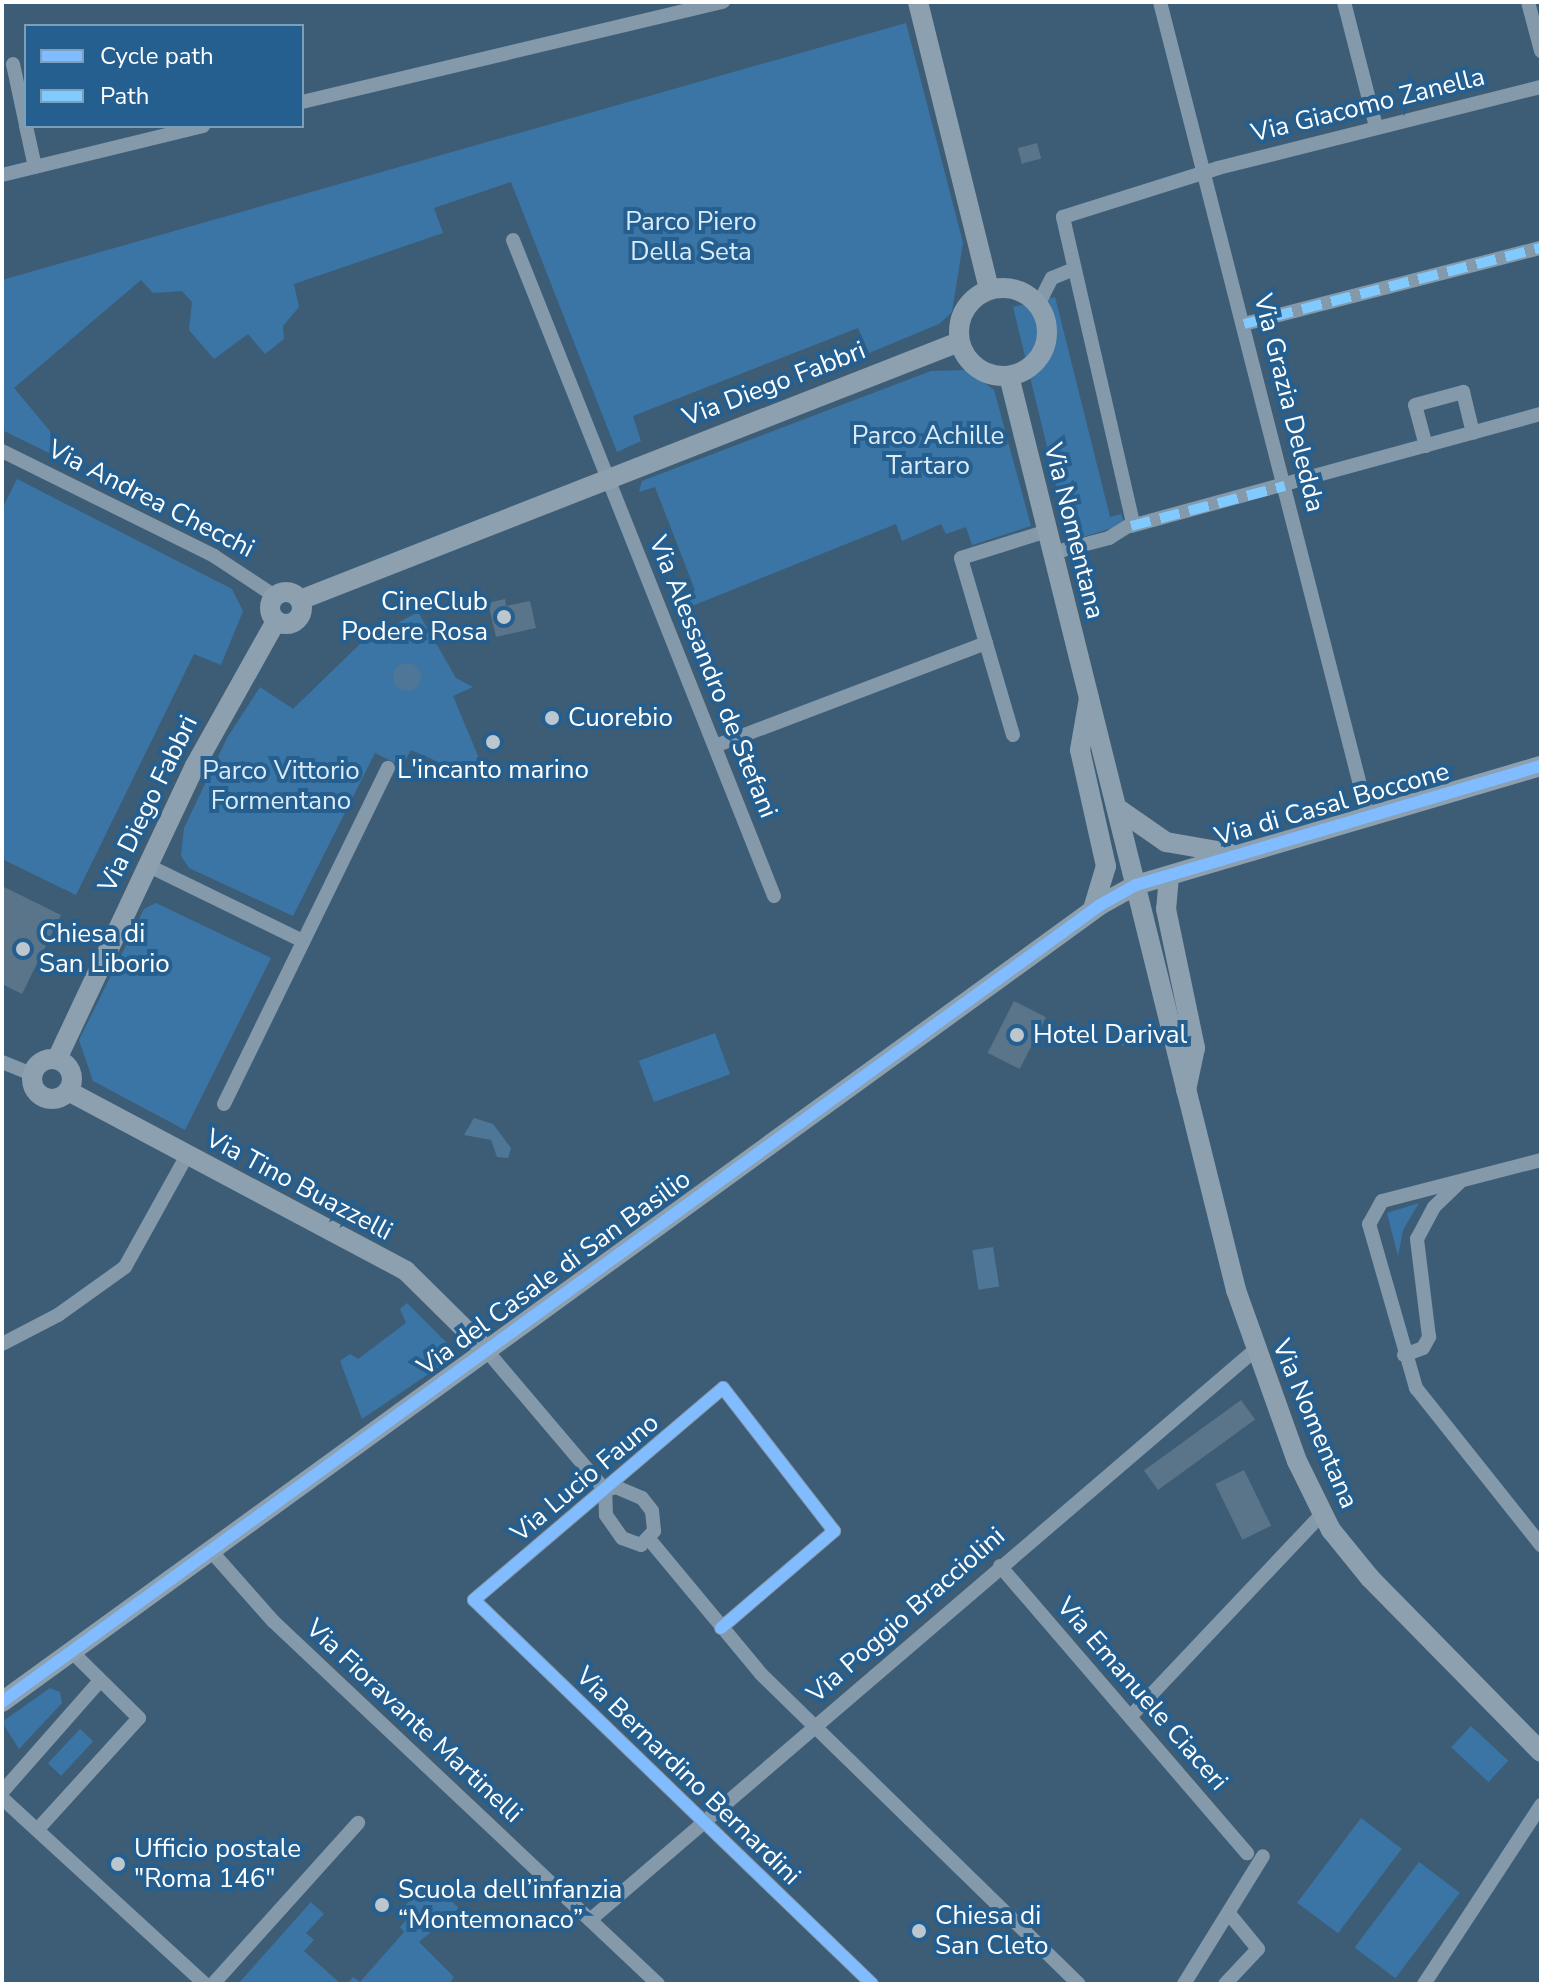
<!DOCTYPE html>
<html>
<head>
<meta charset="utf-8">
<style>
  body { margin:0 }
  #map { position:relative; width:1543px; height:1986px; overflow:hidden; background:#3d5d77; font-family:"Nunito Sans",sans-serif }
  div>[style] { position:absolute }
  .green>* { inset:0; background:#3a75a5; transform-origin:0 0 }
  .water>* { inset:0; background:#4e7696; transform-origin:0 0 }
  .round { border-radius:50% }
  .building>* { inset:0; background:#5a7489; transform-origin:0 0 }
  .street>* { height:14px; margin:-7px; padding:0 7px; transform-origin:7px; border-radius:7px; background:#8499aa }
  .secondary>* { height:20px; margin:-10px; padding:0 10px; transform-origin:10px; border-radius:10px; background:#8ca0af }
  .secondary>.ring { margin:-10px; padding:0; box-sizing:content-box; background:none; border:20px solid #8ca0af; border-radius:50% }
  .quiet>* { height:10px; margin-top:-5px; transform-origin:0; background:repeating-linear-gradient(90deg,#80caff 0 20px,transparent 0 30px) }
  .cycleway>* { height:12px; margin:-6px; padding:0 6px; transform-origin:6px; border-radius:6px; background:#80bcff }
  .dots>* { width:22px; height:22px; translate:-50% -50%; box-sizing:border-box; border:4px solid #255f8f; border-radius:50% }
  span { translate:-50% -50%; white-space:nowrap; text-align:center; line-height:1.15; -webkit-text-stroke:8px #255f8f; paint-order:stroke }
  .street-label { font-size:26px; color:#fff }
  .park-label { font-size:26px; color:#daebf9 }
  .poi-label { font-size:26px; color:#fff }
  .right { translate:-100% -50%; text-align:right }
  .left { translate:0 -50%; text-align:left }
  .frame { position:absolute; inset:0; border:4px solid #fff; pointer-events:none }
  .legend { position:absolute; left:24px; top:24px; width:280px; height:104px; box-sizing:border-box; background:#255f8f; border:2px solid #7c9fbc; margin:0; padding:10px 14px; list-style:none; font-size:24px; color:#fff }
  .legend li { display:flex; align-items:center; gap:16px; height:40px }
  .legend b { width:40px; border:2px solid #7c9fbc }
</style>
</head>
<body>
<div id="map">
  <div class="green">
    <div style="clip-path:polygon(906px 23px,963px 243px,952px 312px,939px 324px,869px 353px,858px 328px,633px 416px,641px 441px,617px 452px,511px 182px,434px 208px,443px 233px,294px 284px,299px 307px,283px 326px,284px 339px,265px 354px,248px 334px,214px 359px,189px 330px,192px 302px,182px 291px,153px 293px,141px 280px,14px 388px,59px 442px,49px 453px,2px 430px,2px 280px)"></div>
    <div style="clip-path:polygon(1055px 297px,1110px 517px,1121px 514px,1125px 524px,1070px 541px,1013px 307px)"></div>
    <div style="clip-path:polygon(968px 370px,994px 390px,1031px 526px,972px 545px,966px 527px,946px 534px,941px 524px,902px 541px,896px 524px,682px 610px,676px 598px,695px 590px,655px 487px,639px 492px,642px 481px,931px 371px)"></div>
    <div style="clip-path:polygon(17px 479px,232px 589px,243px 611px,221px 665px,194px 654px,76px 895px,2px 859px,2px 509px)"></div>
    <div style="clip-path:polygon(418px 612px,456px 678px,473px 687px,453px 696px,481px 763px,466px 774px,411px 750px,402px 766px,375px 753px,293px 916px,189px 868px,181px 856px,184px 828px,227px 738px,260px 687px,293px 709px,361px 643px)"></div>
    <div style="clip-path:polygon(156px 903px,271px 958px,185px 1130px,93px 1081px,79px 1040px,144px 909px)"></div>
    <div style="left:715px;top:1033px;width:44px;height:81px;rotate:70deg"></div>
    <div style="clip-path:polygon(1419px 1203px,1403px 1230px,1398px 1256px,1387px 1213px)"></div>
    <div style="clip-path:polygon(407px 1303px,458px 1354px,362px 1419px,340px 1361px,350px 1354px,358px 1359px,406px 1323px,400px 1309px)"></div>
    <div style="clip-path:polygon(50px 1688px,60px 1692px,62px 1703px,19px 1749px,2px 1722px)"></div>
    <div style="left:1471px;top:1726px;width:51px;height:29px;rotate:43deg"></div>
    <div style="left:80px;top:1729px;width:18px;height:47px;rotate:43deg"></div>
    <div style="left:1361px;top:1818px;width:51px;height:106px;rotate:37deg"></div>
    <div style="left:1419px;top:1862px;width:51px;height:107px;rotate:37deg"></div>
    <div style="clip-path:polygon(428px 1880px,459px 1908px,419px 1942px,454px 1977px,449px 1984px,347px 1984px,353px 1977px,360px 1982px,404px 1932px,400px 1927px,411px 1915px,403px 1908px)"></div>
    <div style="clip-path:polygon(311px 1902px,324px 1914px,306px 1933px,314px 1940px,304px 1951px,341px 1984px,238px 1984px)"></div>
  </div>
  <div class="water">
    <div class="round" style="left:393px;top:663px;width:28px;height:28px"></div>
    <div style="clip-path:polygon(474px 1118px,493px 1124px,511px 1148px,508px 1158px,497px 1157px,491px 1140px,464px 1135px)"></div>
    <div style="left:993px;top:1247px;width:40px;height:21px;rotate:81deg"></div>
  </div>
  <div class="building">
    <div style="left:1037px;top:143px;width:16px;height:20px;rotate:75deg"></div>
    <div style="clip-path:polygon(505px 599px,506px 606px,530px 601px,536px 628px,496px 637px,488px 603px)"></div>
    <div style="clip-path:polygon(2px 886px,61px 915px,22px 994px,2px 984px)"></div>
    <div style="left:1014px;top:1001px;width:36px;height:58px;rotate:27deg"></div>
    <div style="left:1140px;top:1027px;width:15px;height:21px;rotate:79deg"></div>
    <div style="left:1241px;top:1400px;width:24px;height:120px;rotate:54deg"></div>
    <div style="left:1244px;top:1470px;width:62px;height:32px;rotate:64deg"></div>
  </div>
  <div class="street">
    <div style="left:1160px;top:2px;width:840px;rotate:75.67deg"></div>
    <div style="left:1344px;top:2px;width:129px;rotate:75.6deg"></div>
    <div style="left:1528px;top:2px;width:51px;rotate:75.1deg"></div>
    <div style="left:13px;top:64px;width:62px;rotate:78deg"></div>
    <div style="left:302px;top:102px;width:433px;rotate:-13.4deg"></div>
    <div style="left:26px;top:126px;width:42px;rotate:77.6deg"></div>
    <div style="left:2px;top:175px;width:207px;rotate:-13.7deg"></div>
    <div style="left:513px;top:240px;width:706px;rotate:68.3deg"></div>
    <div style="left:1038px;top:305px;width:30px;rotate:-63deg"></div>
    <div style="left:1052px;top:278px;width:24px;rotate:-22deg"></div>
    <div style="left:1244px;top:324px;width:307px;rotate:-14.4deg"></div>
    <div style="left:1426px;top:446px;width:42px;rotate:-105deg"></div>
    <div style="left:1415px;top:405px;width:50px;rotate:-15.2deg"></div>
    <div style="left:1463px;top:392px;width:42px;rotate:76.3deg"></div>
    <div style="left:2px;top:451px;width:237px;rotate:26.3deg"></div>
    <div style="left:214px;top:556px;width:73px;rotate:33.3deg"></div>
    <div style="left:1131px;top:526px;width:425px;rotate:-15.3deg"></div>
    <div style="left:1052px;top:553px;width:59px;rotate:-14.7deg"></div>
    <div style="left:1109px;top:538px;width:28px;rotate:-32deg"></div>
    <div style="left:1133px;top:523px;width:314px;rotate:-102.9deg"></div>
    <div style="left:1063px;top:217px;width:163px;rotate:-17.5deg"></div>
    <div style="left:1218px;top:168px;width:333px;rotate:-14.1deg"></div>
    <div style="left:1013px;top:735px;width:184px;rotate:-106.4deg"></div>
    <div style="left:961px;top:558px;width:90px;rotate:-17.4deg"></div>
    <div style="left:715px;top:746px;width:290px;rotate:-20.8deg"></div>
    <div style="left:147px;top:865px;width:174px;rotate:26deg"></div>
    <div style="left:2px;top:1062px;width:32px;rotate:22deg"></div>
    <div style="left:224px;top:1104px;width:374px;rotate:-64deg"></div>
    <div style="left:1541px;top:1160px;width:164px;rotate:165.5deg"></div>
    <div style="left:1382px;top:1201px;width:26px;rotate:119deg"></div>
    <div style="left:1369px;top:1224px;width:171px;rotate:74deg"></div>
    <div style="left:1416px;top:1388px;width:201px;rotate:51.5deg"></div>
    <div style="left:2px;top:1344px;width:63px;rotate:-27.4deg"></div>
    <div style="left:58px;top:1315px;width:82px;rotate:-35.6deg"></div>
    <div style="left:125px;top:1267px;width:128px;rotate:-61deg"></div>
    <div style="left:487px;top:1351px;width:182px;rotate:49.7deg"></div>
    <div style="left:1404px;top:1355px;width:20px;rotate:-20deg"></div>
    <div style="left:1423px;top:1348px;width:13px;rotate:-61deg"></div>
    <div style="left:1429px;top:1337px;width:99px;rotate:-97deg"></div>
    <div style="left:1417px;top:1239px;width:36px;rotate:-62deg"></div>
    <div style="left:1434px;top:1207px;width:35px;rotate:-44deg"></div>
    <div style="left:616px;top:1487px;width:28px;rotate:23deg"></div>
    <div style="left:642px;top:1498px;width:16px;rotate:52deg"></div>
    <div style="left:652px;top:1511px;width:20px;rotate:84deg"></div>
    <div style="left:654px;top:1531px;width:19px;rotate:133deg"></div>
    <div style="left:641px;top:1545px;width:20px;rotate:-160deg"></div>
    <div style="left:622px;top:1538px;width:28px;rotate:-125deg"></div>
    <div style="left:606px;top:1515px;width:25px;rotate:-92deg"></div>
    <div style="left:605px;top:1490px;width:11px;rotate:-15deg"></div>
    <div style="left:649px;top:1539px;width:175px;rotate:50.3deg"></div>
    <div style="left:761px;top:1674px;width:444px;rotate:44.3deg"></div>
    <div style="left:211px;top:1551px;width:94px;rotate:48.5deg"></div>
    <div style="left:273px;top:1621px;width:529px;rotate:43.32deg"></div>
    <div style="left:1000px;top:1566px;width:379px;rotate:49.3deg"></div>
    <div style="left:721px;top:1628px;width:149px;rotate:-40.6deg"></div>
    <div style="left:834px;top:1531px;width:181px;rotate:-127.8deg"></div>
    <div style="left:723px;top:1388px;width:327px;rotate:139.6deg"></div>
    <div style="left:474px;top:1600px;width:553px;rotate:43.97deg"></div>
    <div style="left:1131px;top:1716px;width:278px;rotate:-46.6deg"></div>
    <div style="left:2px;top:1792px;width:148px;rotate:-48.6deg"></div>
    <div style="left:2px;top:1798px;width:275px;rotate:42.5deg"></div>
    <div style="left:38px;top:1829px;width:150px;rotate:-47.7deg"></div>
    <div style="left:139px;top:1718px;width:94px;rotate:-135.4deg"></div>
    <div style="left:590px;top:1920px;width:876px;rotate:-40.6deg"></div>
    <div style="left:213px;top:1984px;width:217px;rotate:-48deg"></div>
    <div style="left:1184px;top:1984px;width:150px;rotate:-58.3deg"></div>
    <div style="left:1225px;top:1984px;width:48px;rotate:-46.7deg"></div>
    <div style="left:1258px;top:1949px;width:43px;rotate:-129.3deg"></div>
    <div style="left:1424px;top:1984px;width:214px;rotate:-56.8deg"></div>
  </div>
  <div class="secondary">
    <div style="left:918px;top:2px;width:296px;rotate:76.1deg"></div>
    <div class="ring" style="left:959px;top:288px;width:68px;height:68px"></div>
    <div style="left:1009px;top:376px;width:942px;rotate:76.05deg"></div>
    <div style="left:1236px;top:1290px;width:182px;rotate:70.4deg"></div>
    <div style="left:1297px;top:1461px;width:77px;rotate:63.8deg"></div>
    <div style="left:1331px;top:1530px;width:62px;rotate:50.9deg"></div>
    <div style="left:1370px;top:1578px;width:244px;rotate:45.5deg"></div>
    <div class="ring" style="left:270px;top:592px;width:12px;height:12px"></div>
    <div style="left:300px;top:600px;width:708px;rotate:-21.38deg"></div>
    <div style="left:1089px;top:698px;width:53px;rotate:99.8deg"></div>
    <div style="left:1080px;top:750px;width:119px;rotate:77.4deg"></div>
    <div style="left:1106px;top:866px;width:45px;rotate:106.8deg"></div>
    <div style="left:1117px;top:808px;width:60px;rotate:34.8deg"></div>
    <div style="left:1166px;top:842px;width:64px;rotate:9.9deg"></div>
    <div style="left:1169px;top:876px;width:33px;rotate:95deg"></div>
    <div style="left:1166px;top:909px;width:142px;rotate:78.2deg"></div>
    <div style="left:1195px;top:1048px;width:43px;rotate:102.1deg"></div>
    <div style="left:57px;top:1059px;width:324px;rotate:-64.8deg"></div>
    <div style="left:195px;top:766px;width:166px;rotate:-60.8deg"></div>
    <div class="ring" style="left:32px;top:1059px;width:20px;height:20px"></div>
    <div style="left:68px;top:1091px;width:383px;rotate:28deg"></div>
    <div style="left:406px;top:1271px;width:114px;rotate:44.6deg"></div>
    <div style="left:2px;top:1702px;width:1357px;rotate:-35.97deg"></div>
    <div style="left:1100px;top:905px;width:41px;rotate:-29.1deg"></div>
    <div style="left:1136px;top:885px;width:422px;rotate:-16.4deg"></div>
  </div>
  <div class="quiet">
    <div style="left:1244px;top:324px;width:307px;rotate:-14.4deg"></div>
    <div style="left:1131px;top:526px;width:159px;rotate:-14.6deg"></div>
  </div>
  <div class="cycleway">
    <div style="left:721px;top:1628px;width:149px;rotate:-40.6deg"></div>
    <div style="left:834px;top:1531px;width:181px;rotate:-127.8deg"></div>
    <div style="left:723px;top:1388px;width:327px;rotate:139.6deg"></div>
    <div style="left:474px;top:1600px;width:553px;rotate:43.97deg"></div>
    <div style="left:2px;top:1702px;width:1357px;rotate:-35.97deg"></div>
    <div style="left:1100px;top:905px;width:41px;rotate:-29.1deg"></div>
    <div style="left:1136px;top:885px;width:422px;rotate:-16.4deg"></div>
  </div>
  <div class="dots">
    <div style="left:504px;top:617px;background:#bbc6cf"></div>
    <div style="left:552px;top:718px;background:#bbc6cf"></div>
    <div style="left:493px;top:742px;background:#bbc6cf"></div>
    <div style="left:23px;top:949px;background:#bbc6cf"></div>
    <div style="left:1017px;top:1035px;background:#bbc6cf"></div>
    <div style="left:118px;top:1864px;background:#bbc6cf"></div>
    <div style="left:382px;top:1905px;background:#bbc6cf"></div>
    <div style="left:919px;top:1931px;background:#bbc6cf"></div>
  </div>
  <div class="street-label">
    <span style="left:1368px;top:105px;rotate:-14deg">Via Giacomo Zanella</span>
    <span style="left:774px;top:384px;rotate:-21deg">Via Diego Fabbri</span>
    <span style="left:1289px;top:403px;rotate:76deg">Via Grazia Deledda</span>
    <span style="left:151px;top:499px;rotate:27deg">Via Andrea Checchi</span>
    <span style="left:1074px;top:531px;rotate:76deg">Via Nomentana</span>
    <span style="left:713px;top:677px;rotate:68deg">Via Alessandro de Stefani</span>
    <span style="left:148px;top:804px;rotate:-64deg">Via Diego Fabbri</span>
    <span style="left:1332px;top:804px;rotate:-16deg">Via di Casal Boccone</span>
    <span style="left:299px;top:1185px;rotate:28deg">Via Tino Buazzelli</span>
    <span style="left:554px;top:1273px;rotate:-36deg">Via del Casale di San Basilio</span>
    <span style="left:1315px;top:1424px;rotate:67deg">Via Nomentana</span>
    <span style="left:585px;top:1478px;rotate:-40deg">Via Lucio Fauno</span>
    <span style="left:906px;top:1615px;rotate:-41deg">Via Poggio Bracciolini</span>
    <span style="left:1142px;top:1694px;rotate:49deg">Via Emanuele Ciaceri</span>
    <span style="left:414px;top:1721px;rotate:43deg">Via Fioravante Martinelli</span>
    <span style="left:688px;top:1776px;rotate:44deg">Via Bernardino Bernardini</span>
  </div>
  <div class="park-label">
    <span style="left:691px;top:237px">Parco Piero<br>Della Seta</span>
    <span style="left:928px;top:451px">Parco Achille<br>Tartaro</span>
    <span style="left:281px;top:786px">Parco Vittorio<br>Formentano</span>
  </div>
  <div class="poi-label">
    <span class="right" style="left:488px;top:617px">CineClub<br>Podere Rosa</span>
    <span class="left" style="left:568px;top:718px">Cuorebio</span>
    <span style="left:493px;top:770px">L'incanto marino</span>
    <span class="left" style="left:39px;top:949px">Chiesa di<br>San Liborio</span>
    <span class="left" style="left:1033px;top:1035px">Hotel Darival</span>
    <span class="left" style="left:134px;top:1864px">Ufficio postale<br>"Roma 146"</span>
    <span class="left" style="left:398px;top:1905px">Scuola dell’infanzia<br>“Montemonaco”</span>
    <span class="left" style="left:935px;top:1931px">Chiesa di<br>San Cleto</span>
  </div>
  <div class="frame"></div>
  <ul class="legend">
  <li><b style="height:10px;background:#80bcff"></b>Cycle path</li>
  <li><b style="height:10px;background:#80caff"></b>Path</li>
  </ul>
</div>
</body>
</html>
